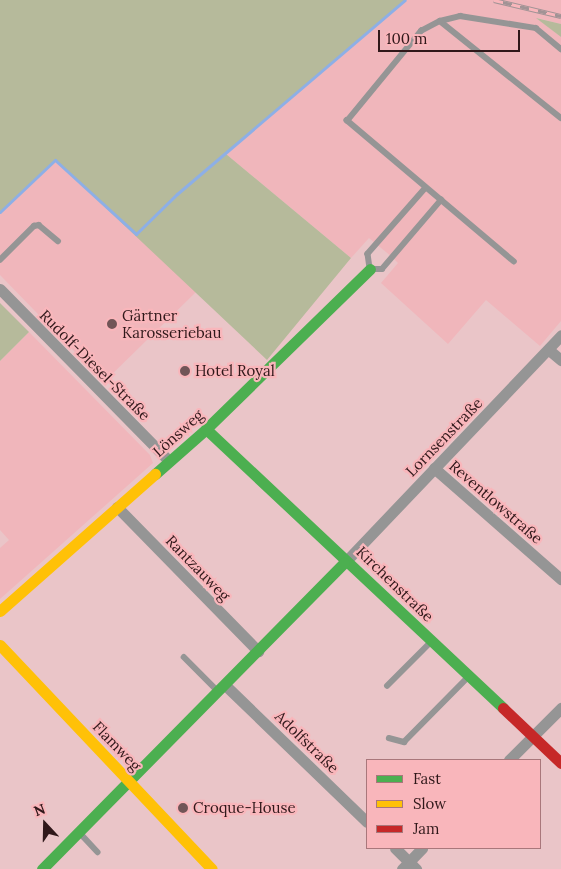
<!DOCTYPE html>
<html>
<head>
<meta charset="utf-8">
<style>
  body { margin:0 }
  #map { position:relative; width:561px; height:869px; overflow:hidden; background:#eac5c8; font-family:Lora,serif }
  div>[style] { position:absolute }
  .built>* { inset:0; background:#f0b6bb }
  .green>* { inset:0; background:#b6ba9b }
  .stream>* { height:3px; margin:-1.5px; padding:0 1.5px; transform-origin:1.5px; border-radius:1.5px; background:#8dafe6 }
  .lane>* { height:5.5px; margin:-2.75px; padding:0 2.75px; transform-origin:2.75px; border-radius:2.75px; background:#959595 }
  .street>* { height:11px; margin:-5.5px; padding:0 5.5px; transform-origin:5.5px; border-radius:5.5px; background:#959595 }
  .fast>* { height:11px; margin:-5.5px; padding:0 5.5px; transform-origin:5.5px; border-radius:5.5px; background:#4caf50 }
  .slow>* { height:11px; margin:-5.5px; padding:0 5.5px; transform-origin:5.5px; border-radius:5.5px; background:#ffc107 }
  .jam>* { height:11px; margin:-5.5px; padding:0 5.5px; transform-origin:5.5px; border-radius:5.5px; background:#c62828 }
  .rail>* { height:5px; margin-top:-2.5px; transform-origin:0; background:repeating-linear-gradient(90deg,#f9b6bb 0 9px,#a19395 0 18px); box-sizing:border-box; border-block:1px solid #a19395 }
  .dots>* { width:14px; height:14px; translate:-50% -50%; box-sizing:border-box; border:2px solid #f9b6bb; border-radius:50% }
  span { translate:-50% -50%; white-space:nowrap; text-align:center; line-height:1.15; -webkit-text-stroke:4.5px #f9b6bb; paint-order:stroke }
  .poi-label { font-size:15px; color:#30181a }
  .left { translate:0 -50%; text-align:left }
  .street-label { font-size:15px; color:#30181a }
  .legend { position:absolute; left:366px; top:759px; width:175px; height:90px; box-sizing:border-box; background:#f9b6bb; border:1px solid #a9777b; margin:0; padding:6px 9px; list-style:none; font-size:15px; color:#30181a }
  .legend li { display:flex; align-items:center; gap:10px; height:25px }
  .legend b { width:25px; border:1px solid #a9777b }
  .north { position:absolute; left:20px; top:799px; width:50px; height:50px; -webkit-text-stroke:4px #f9b6bb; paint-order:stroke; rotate:339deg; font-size:14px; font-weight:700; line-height:20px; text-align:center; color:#30181a }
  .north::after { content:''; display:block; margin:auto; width:18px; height:22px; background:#30181a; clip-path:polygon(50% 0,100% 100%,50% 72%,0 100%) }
  .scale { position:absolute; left:378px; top:30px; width:142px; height:22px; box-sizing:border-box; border:2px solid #30181a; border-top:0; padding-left:6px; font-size:15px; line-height:18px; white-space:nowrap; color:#30181a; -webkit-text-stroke:4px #f9b6bb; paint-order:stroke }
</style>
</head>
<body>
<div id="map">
  <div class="built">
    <div style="clip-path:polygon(405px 0,561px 0,561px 24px,537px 18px,561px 37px,561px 321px,540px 346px,486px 300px,448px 344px,381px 283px,398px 263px,392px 257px,369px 238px,351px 258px,226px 154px)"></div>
    <div style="clip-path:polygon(55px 160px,197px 291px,104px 382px,0 275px,0 212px)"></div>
    <div style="clip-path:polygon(29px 332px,150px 455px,153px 463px,0 599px,0 548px,9px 540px,0 530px,0 361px)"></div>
  </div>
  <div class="green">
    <div style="clip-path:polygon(0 0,405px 0,226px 154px,351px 258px,267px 360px,55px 160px,0 212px)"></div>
    <div style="clip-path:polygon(536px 18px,561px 24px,561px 37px)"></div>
    <div style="clip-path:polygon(0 303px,29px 332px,0 361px)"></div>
  </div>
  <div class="stream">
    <div style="left:0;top:212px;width:76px;rotate:-43.4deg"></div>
    <div style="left:55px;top:160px;width:110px;rotate:42.4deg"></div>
    <div style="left:136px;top:234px;width:57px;rotate:-44.3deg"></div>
    <div style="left:177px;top:194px;width:299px;rotate:-40.4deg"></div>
  </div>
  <div class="lane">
    <div style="left:440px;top:21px;width:155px;rotate:38.7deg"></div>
    <div style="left:426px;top:188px;width:88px;rotate:131.3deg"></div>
    <div style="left:368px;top:254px;width:15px;rotate:82deg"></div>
    <div style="left:370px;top:269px;width:12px"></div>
    <div style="left:382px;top:269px;width:91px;rotate:-49.5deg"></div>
    <div style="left:0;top:260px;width:48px;rotate:-45deg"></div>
    <div style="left:34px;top:226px;width:5px;rotate:-11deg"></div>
    <div style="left:39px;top:225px;width:25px;rotate:40deg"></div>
    <div style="left:514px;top:262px;width:219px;rotate:-139.8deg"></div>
    <div style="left:347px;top:121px;width:117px;rotate:-50.6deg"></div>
    <div style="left:421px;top:31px;width:21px;rotate:-28deg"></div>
    <div style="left:440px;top:21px;width:21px;rotate:-14deg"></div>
    <div style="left:460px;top:16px;width:77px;rotate:9deg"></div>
    <div style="left:536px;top:28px;width:33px;rotate:40deg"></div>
    <div style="left:184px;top:657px;width:47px;rotate:45deg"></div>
    <div style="left:387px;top:686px;width:62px;rotate:-45deg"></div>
    <div style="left:389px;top:738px;width:16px;rotate:15deg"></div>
    <div style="left:404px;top:742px;width:91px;rotate:-45.4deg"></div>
    <div style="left:80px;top:833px;width:26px;rotate:47deg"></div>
  </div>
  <div class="street">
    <div style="left:0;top:289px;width:241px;rotate:45.5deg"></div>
    <div style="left:549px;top:350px;width:16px;rotate:40deg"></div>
    <div style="left:434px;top:468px;width:169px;rotate:41.2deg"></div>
    <div style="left:117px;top:507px;width:202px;rotate:45.6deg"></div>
    <div style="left:348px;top:559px;width:309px;rotate:-46.4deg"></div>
    <div style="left:225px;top:685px;width:197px;rotate:44deg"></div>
    <div style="left:509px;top:760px;width:74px;rotate:-45deg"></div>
    <div style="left:395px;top:848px;width:30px;rotate:45deg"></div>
    <div style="left:402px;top:869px;width:29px;rotate:-46deg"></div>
  </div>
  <div class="fast">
    <div style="left:206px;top:429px;width:407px;rotate:43.2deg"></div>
    <div style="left:155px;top:474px;width:68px;rotate:-41.4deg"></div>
    <div style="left:206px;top:429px;width:229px;rotate:-44.3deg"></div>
    <div style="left:42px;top:869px;width:430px;rotate:-45.4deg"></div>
  </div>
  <div class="slow">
    <div style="left:0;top:611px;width:207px;rotate:-41.5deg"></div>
    <div style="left:0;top:645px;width:308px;rotate:46.6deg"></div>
  </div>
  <div class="jam">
    <div style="left:503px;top:708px;width:80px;rotate:43.5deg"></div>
  </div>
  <div class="rail">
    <div style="left:494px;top:0;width:69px;rotate:13.4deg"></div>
  </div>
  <div class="dots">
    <div style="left:112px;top:324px;background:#715557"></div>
    <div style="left:185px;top:371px;background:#715557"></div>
    <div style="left:183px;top:808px;background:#715557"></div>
  </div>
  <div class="poi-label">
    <span class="left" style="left:122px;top:324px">Gärtner<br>Karosseriebau</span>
    <span class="left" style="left:195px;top:371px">Hotel Royal</span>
    <span class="left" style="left:193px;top:808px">Croque-House</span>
  </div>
  <div class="street-label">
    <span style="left:95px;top:365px;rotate:45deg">Rudolf-Diesel-Straße</span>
    <span style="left:178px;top:433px;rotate:-42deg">Lönsweg</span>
    <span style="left:444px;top:437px;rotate:-46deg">Lornsenstraße</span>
    <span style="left:496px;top:502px;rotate:41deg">Reventlowstraße</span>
    <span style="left:198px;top:568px;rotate:46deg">Rantzauweg</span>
    <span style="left:395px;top:584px;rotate:44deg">Kirchenstraße</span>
    <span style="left:307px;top:742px;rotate:44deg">Adolfstraße</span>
    <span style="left:117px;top:746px;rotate:46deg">Flamweg</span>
  </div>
  <ul class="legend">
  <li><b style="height:6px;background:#4caf50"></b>Fast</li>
  <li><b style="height:6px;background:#ffc107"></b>Slow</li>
  <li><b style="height:6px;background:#c62828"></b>Jam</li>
  </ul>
  <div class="north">N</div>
  <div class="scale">100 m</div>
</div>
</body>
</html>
